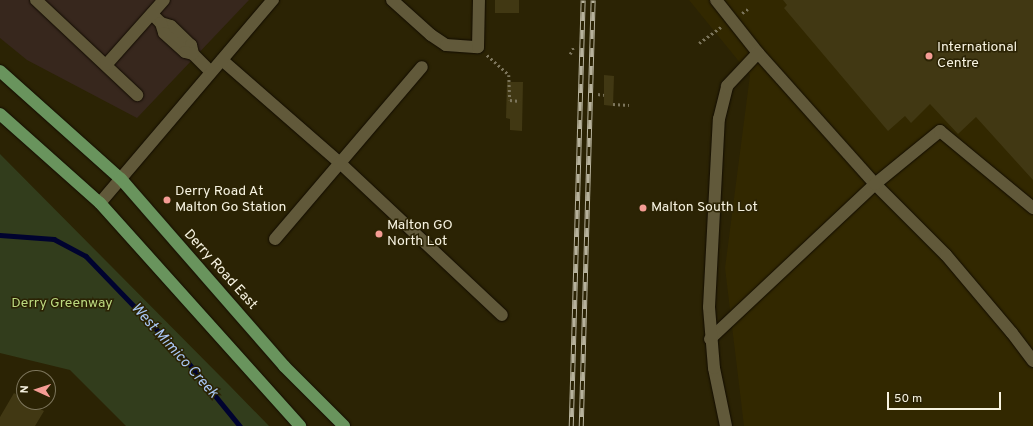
<!DOCTYPE html>
<html>
<head>
<meta charset="utf-8">
<style>
  body { margin:0 }
  #map { position:relative; width:1033px; height:426px; overflow:hidden; background:#2b2304; font-family:Overpass,sans-serif }
  div>[style] { position:absolute }
  .built>* { inset:0; background:#322800 }
  .industrial>* { inset:0; background:#37271d }
  .green>* { inset:0; background:#323d1c }
  .stream>* { height:4.5px; margin:-2.25px; padding:0 2.25px; transform-origin:2.25px; border-radius:2.25px; background:#00032f }
  .building>* { inset:0; background:#413813; transform-origin:0 0 }
  .path>* { height:2.5px; margin-top:-1.25px; transform-origin:0; background:repeating-linear-gradient(90deg,#7c755c 0 2px,transparent 0 5px) }
  .roads { filter:drop-shadow(0 0 1px #120c00) drop-shadow(0 0 1px #120c00) }
  .minor>* { height:12px; margin:-6px; padding:0 6px; transform-origin:6px; border-radius:6px; background:#61593a }
  .major>* { height:12px; margin:-6px; padding:0 6px; transform-origin:6px; border-radius:6px; background:#69945d }
  .rail>* { height:4.5px; margin-top:-2.25px; transform-origin:0; background:repeating-linear-gradient(90deg,#2b2304 0 9px,#b7b29c 0 18px); box-sizing:border-box; border-block:1px solid #b7b29c }
  .dots>* { width:11px; height:11px; translate:-50% -50%; box-sizing:border-box; border:2px solid #2b2304; border-radius:50% }
  span { translate:-50% -50%; white-space:nowrap; text-align:center; line-height:1.15; -webkit-text-stroke:3px #2b2304; paint-order:stroke }
  .poi-label { font-size:14px; color:#f7f3e1 }
  .left { translate:0 -50%; text-align:left }
  .street-label { font-size:14px; color:#f7f3e1 }
  .park-label { font-size:14px; color:#bbd97f }
  .water-label { font-size:15px; color:#a8c6f3; font-style:italic }
  .north { position:absolute; left:16px; top:370px; width:40px; height:40px; box-sizing:border-box; background:#2b2304; border:1px solid #7d765c; border-radius:50%; rotate:273deg; font-size:11px; font-weight:700; line-height:16px; text-align:center; color:#f7f3e1 }
  .north::after { content:''; display:block; margin:auto; width:14px; height:18px; background:#f59c94; clip-path:polygon(50% 0,100% 100%,50% 72%,0 100%) }
  .scale { position:absolute; left:887px; top:392px; width:114px; height:18px; box-sizing:border-box; border:2px solid #f7f3e1; border-top:0; padding-left:5px; font-size:12px; line-height:14px; white-space:nowrap; color:#f7f3e1; -webkit-text-stroke:3px #2b2304; paint-order:stroke }
</style>
</head>
<body>
<div id="map">
  <div class="built">
    <div style="clip-path:polygon(689px 0,1033px 0,1033px 426px,744px 426px,725px 268px,750px 75px)"></div>
  </div>
  <div class="industrial">
    <div style="clip-path:polygon(0 0,249px 0,137px 118px,27px 60px,0 38px)"></div>
  </div>
  <div class="green">
    <div style="clip-path:polygon(0 154px,230px 386px,269px 426px,126px 426px,70px 370px,0 353px)"></div>
  </div>
  <div class="stream">
    <div style="left:0;top:235px;width:54px;rotate:4.2deg"></div>
    <div style="left:54px;top:239px;width:36px;rotate:28deg"></div>
    <div style="left:86px;top:256px;width:146px;rotate:46.1deg"></div>
    <div style="left:187px;top:361px;width:84px;rotate:50.8deg"></div>
  </div>
  <div class="building">
    <div style="left:495px;top:0;width:24px;height:13px"></div>
    <div style="clip-path:polygon(783px 0,1033px 0,1033px 180px,976px 117px,958px 134px,930px 104px,911px 123px,905px 116px,888px 131px,784px 8px,787px 5px)"></div>
    <div style="clip-path:polygon(604px 75px,614px 76px,613px 106px,604px 105px)"></div>
    <div style="clip-path:polygon(507px 82px,523px 82px,522px 131px,510px 130px,510px 119px,506px 118px)"></div>
    <div style="clip-path:polygon(14px 393px,24px 399px,24px 402px,29px 402px,44px 411px,35px 426px,0 426px,0 417px)"></div>
  </div>
  <div class="path">
    <div style="left:742px;top:13px;width:7px;rotate:-34deg"></div>
    <div style="left:699px;top:43px;width:27px;rotate:-36deg"></div>
    <div style="left:570px;top:54px;width:9px;rotate:-63deg"></div>
    <div style="left:487px;top:55px;width:30px;rotate:42deg"></div>
    <div style="left:509px;top:75px;width:25px;rotate:88deg"></div>
    <div style="left:510px;top:100px;width:10px;rotate:6deg"></div>
    <div style="left:598px;top:94px;width:6px;rotate:9deg"></div>
    <div style="left:613px;top:104px;width:16px;rotate:4deg"></div>
  </div>
  <div class="roads">
    <div class="minor">
      <div style="left:36px;top:0;width:139px;rotate:43.2deg"></div>
      <div style="left:392px;top:0;width:52px;rotate:41.9deg"></div>
      <div style="left:431px;top:35px;width:18px;rotate:34deg"></div>
      <div style="left:446px;top:45px;width:32px;rotate:4deg"></div>
      <div style="left:478px;top:47px;width:47px;rotate:-88.8deg"></div>
      <div style="left:716px;top:0;width:68px;rotate:51.6deg"></div>
      <div style="left:758px;top:53px;width:176px;rotate:48.2deg"></div>
      <div style="left:875px;top:184px;width:100px;rotate:45deg"></div>
      <div style="left:946px;top:255px;width:102px;rotate:49.8deg"></div>
      <div style="left:1012px;top:333px;width:35px;rotate:53deg"></div>
      <div style="left:152px;top:14px;width:13px;rotate:45deg"></div>
      <div style="left:161px;top:23px;width:10px;rotate:17deg"></div>
      <div style="left:171px;top:26px;width:28px;rotate:44deg"></div>
      <div style="left:191px;top:45px;width:9px;rotate:77deg"></div>
      <div style="left:193px;top:54px;width:25px;rotate:45deg"></div>
      <div style="left:161px;top:23px;width:10px;rotate:73deg"></div>
      <div style="left:164px;top:33px;width:28px;rotate:42deg"></div>
      <div style="left:185px;top:52px;width:8px;rotate:14deg"></div>
      <div style="left:222px;top:60px;width:157px;rotate:41.1deg"></div>
      <div style="left:340px;top:163px;width:222px;rotate:43.2deg"></div>
      <div style="left:106px;top:65px;width:87px;rotate:-48.3deg"></div>
      <div style="left:100px;top:203px;width:267px;rotate:-49.6deg"></div>
      <div style="left:275px;top:239px;width:226px;rotate:-49.5deg"></div>
      <div style="left:710px;top:339px;width:226px;rotate:-43.2deg"></div>
      <div style="left:875px;top:184px;width:84px;rotate:-39.2deg"></div>
      <div style="left:940px;top:131px;width:121px;rotate:39.6deg"></div>
      <div style="left:726px;top:426px;width:59px;rotate:-101.7deg"></div>
      <div style="left:714px;top:368px;width:61px;rotate:-94.7deg"></div>
      <div style="left:709px;top:307px;width:188px;rotate:-87deg"></div>
      <div style="left:719px;top:119px;width:34px;rotate:-76deg"></div>
      <div style="left:727px;top:86px;width:45px;rotate:-46.8deg"></div>
    </div>
    <div class="major">
      <div style="left:0;top:71px;width:162px;rotate:41.8deg"></div>
      <div style="left:121px;top:179px;width:248px;rotate:48.9deg"></div>
      <div style="left:284px;top:366px;width:85px;rotate:45deg"></div>
      <div style="left:0;top:114px;width:134px;rotate:41.7deg"></div>
      <div style="left:100px;top:203px;width:300px;rotate:48.1deg"></div>
    </div>
  </div>
  <div class="rail">
    <div style="left:571px;top:426px;width:426px;rotate:-88.4deg"></div>
    <div style="left:581px;top:426px;width:426px;rotate:-88.4deg"></div>
  </div>
  <div class="dots">
    <div style="left:929px;top:56px;background:#f59c94"></div>
    <div style="left:167px;top:200px;background:#f59c94"></div>
    <div style="left:643px;top:208px;background:#f59c94"></div>
    <div style="left:379px;top:234px;background:#f59c94"></div>
  </div>
  <div class="poi-label">
    <span class="left" style="left:937px;top:56px">International<br>Centre</span>
    <span class="left" style="left:175px;top:200px">Derry Road At<br>Malton Go Station</span>
    <span class="left" style="left:651px;top:208px">Malton South Lot</span>
    <span class="left" style="left:387px;top:234px">Malton GO<br>North Lot</span>
  </div>
  <div class="street-label">
    <span style="left:220px;top:270px;rotate:48deg">Derry Road East</span>
  </div>
  <div class="park-label">
    <span style="left:62px;top:304px">Derry Greenway</span>
  </div>
  <div class="water-label">
    <span style="left:174px;top:351px;rotate:48deg">West Mimico Creek</span>
  </div>
  <div class="north">N</div>
  <div class="scale">50 m</div>
</div>
</body>
</html>
